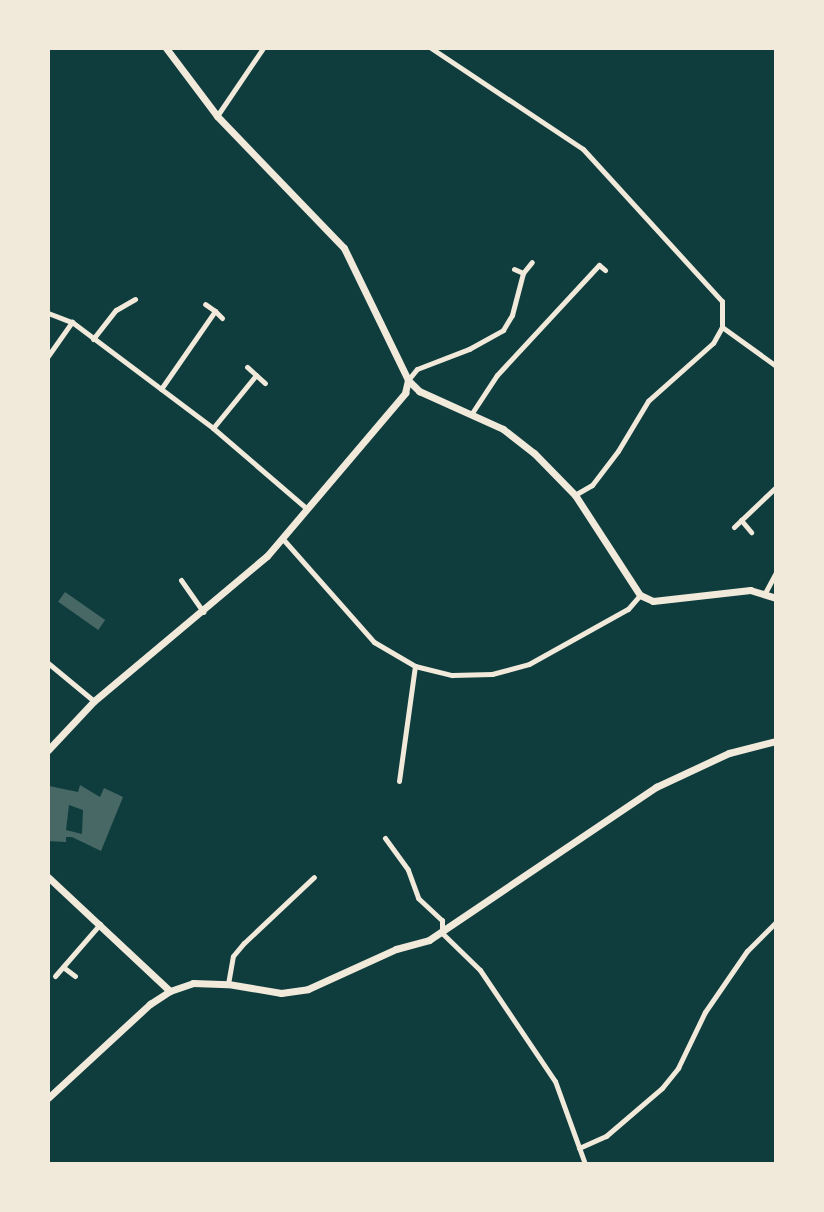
<!DOCTYPE html>
<html>
<head>
<meta charset="utf-8">
<style>
  body { margin:0 }
  #map { position:relative; width:824px; height:1212px; overflow:hidden; background:#0f3d3e; font-family:Raleway,sans-serif }
  div>[style] { position:absolute }
  .building>* { inset:0; background:#486865; transform-origin:0 0 }
  .minor>* { height:5px; margin:-2.5px; padding:0 2.5px; transform-origin:2.5px; border-radius:2.5px; background:#f1e9da }
  .tertiary>* { height:7px; margin:-3.5px; padding:0 3.5px; transform-origin:3.5px; border-radius:3.5px; background:#f1e9da }
  span { translate:-50% -50%; white-space:nowrap; text-align:center; line-height:1.15; -webkit-text-stroke:6px #f1e9da; paint-order:stroke }
  .frame { position:absolute; inset:0; border:50px solid #f1e9da; pointer-events:none }
</style>
</head>
<body>
<div id="map">
  <div class="building">
    <div style="left:65px;top:592px;width:49px;height:12px;rotate:35deg"></div>
    <div style="clip-path:polygon(evenodd,80px 785px,100px 797px,104px 788px,123px 797px,101px 851px,72px 837px,66px 837px,66px 842px,48px 841px,49px 786px,78px 792px,80px 785px,69px 805px,83px 810px,82px 834px,66px 830px,69px 805px)"></div>
  </div>
  <div class="minor">
    <div style="left:431px;top:48px;width:182px;rotate:33.6deg"></div>
    <div style="left:583px;top:149px;width:206px;rotate:47.6deg"></div>
    <div style="left:722px;top:301px;width:26px;rotate:90deg"></div>
    <div style="left:722px;top:327px;width:18px;rotate:119deg"></div>
    <div style="left:713px;top:343px;width:87px;rotate:138.3deg"></div>
    <div style="left:648px;top:401px;width:58px;rotate:121deg"></div>
    <div style="left:618px;top:451px;width:43px;rotate:127.4deg"></div>
    <div style="left:592px;top:485px;width:20px;rotate:150deg"></div>
    <div style="left:217px;top:116px;width:82px;rotate:-55.9deg"></div>
    <div style="left:514px;top:269px;width:10px;rotate:24deg"></div>
    <div style="left:215px;top:311px;width:10px;rotate:45deg"></div>
    <div style="left:48px;top:313px;width:26px;rotate:21deg"></div>
    <div style="left:72px;top:322px;width:176px;rotate:36.9deg"></div>
    <div style="left:213px;top:428px;width:123px;rotate:40.7deg"></div>
    <div style="left:722px;top:327px;width:67px;rotate:35.8deg"></div>
    <div style="left:93px;top:339px;width:37px;rotate:-52deg"></div>
    <div style="left:116px;top:310px;width:22px;rotate:-30deg"></div>
    <div style="left:48px;top:356px;width:42px;rotate:-54.8deg"></div>
    <div style="left:256px;top:375px;width:12px;rotate:42deg"></div>
    <div style="left:408px;top:380px;width:14px;rotate:-51deg"></div>
    <div style="left:417px;top:369px;width:56px;rotate:-21deg"></div>
    <div style="left:469px;top:349px;width:39px;rotate:-29deg"></div>
    <div style="left:503px;top:330px;width:17px;rotate:-59deg"></div>
    <div style="left:512px;top:315px;width:43px;rotate:-75.3deg"></div>
    <div style="left:523px;top:273px;width:14px;rotate:-51deg"></div>
    <div style="left:161px;top:389px;width:95px;rotate:-55.3deg"></div>
    <div style="left:215px;top:311px;width:12px;rotate:-145deg"></div>
    <div style="left:472px;top:413px;width:45px;rotate:-56.7deg"></div>
    <div style="left:497px;top:375px;width:150px;rotate:-47.2deg"></div>
    <div style="left:599px;top:265px;width:8px;rotate:40deg"></div>
    <div style="left:213px;top:428px;width:68px;rotate:-50.9deg"></div>
    <div style="left:256px;top:375px;width:12px;rotate:-138deg"></div>
    <div style="left:741px;top:520px;width:16px;rotate:50deg"></div>
    <div style="left:734px;top:527px;width:58px;rotate:-43.6deg"></div>
    <div style="left:282px;top:538px;width:139px;rotate:48.5deg"></div>
    <div style="left:374px;top:642px;width:48px;rotate:30.3deg"></div>
    <div style="left:415px;top:666px;width:38px;rotate:14deg"></div>
    <div style="left:452px;top:675px;width:40px;rotate:-1.4deg"></div>
    <div style="left:492px;top:674px;width:38px;rotate:-15deg"></div>
    <div style="left:529px;top:664px;width:113px;rotate:-29.1deg"></div>
    <div style="left:628px;top:609px;width:18px;rotate:-49deg"></div>
    <div style="left:181px;top:580px;width:39px;rotate:55deg"></div>
    <div style="left:765px;top:593px;width:24px;rotate:-62deg"></div>
    <div style="left:48px;top:663px;width:60px;rotate:39.6deg"></div>
    <div style="left:399px;top:781px;width:116px;rotate:-82.1deg"></div>
    <div style="left:385px;top:838px;width:39px;rotate:54deg"></div>
    <div style="left:408px;top:870px;width:30px;rotate:70deg"></div>
    <div style="left:418px;top:898px;width:33px;rotate:43deg"></div>
    <div style="left:442px;top:920px;width:13px;rotate:90deg"></div>
    <div style="left:442px;top:933px;width:53px;rotate:44.2deg"></div>
    <div style="left:480px;top:970px;width:134px;rotate:56deg"></div>
    <div style="left:555px;top:1081px;width:88px;rotate:70.1deg"></div>
    <div style="left:63px;top:967px;width:15px;rotate:37deg"></div>
    <div style="left:55px;top:976px;width:69px;rotate:-49.1deg"></div>
    <div style="left:228px;top:984px;width:28px;rotate:-80deg"></div>
    <div style="left:233px;top:956px;width:17px;rotate:-50deg"></div>
    <div style="left:244px;top:943px;width:96px;rotate:-43.3deg"></div>
    <div style="left:579px;top:1148px;width:30px;rotate:-24deg"></div>
    <div style="left:606px;top:1136px;width:74px;rotate:-40.6deg"></div>
    <div style="left:662px;top:1088px;width:26px;rotate:-51deg"></div>
    <div style="left:678px;top:1068px;width:62px;rotate:-64.3deg"></div>
    <div style="left:705px;top:1012px;width:74px;rotate:-55.5deg"></div>
    <div style="left:747px;top:951px;width:41px;rotate:-45deg"></div>
  </div>
  <div class="tertiary">
    <div style="left:166px;top:48px;width:85px;rotate:53.1deg"></div>
    <div style="left:217px;top:116px;width:183px;rotate:46.1deg"></div>
    <div style="left:344px;top:248px;width:147px;rotate:64.1deg"></div>
    <div style="left:408px;top:380px;width:16px;rotate:45deg"></div>
    <div style="left:419px;top:391px;width:92px;rotate:24.3deg"></div>
    <div style="left:503px;top:429px;width:39px;rotate:38deg"></div>
    <div style="left:534px;top:453px;width:59px;rotate:45.7deg"></div>
    <div style="left:575px;top:495px;width:119px;rotate:57deg"></div>
    <div style="left:640px;top:595px;width:14px;rotate:25deg"></div>
    <div style="left:653px;top:601px;width:98px;rotate:-6.5deg"></div>
    <div style="left:750px;top:590px;width:27px;rotate:17deg"></div>
    <div style="left:48px;top:750px;width:67px;rotate:-46.8deg"></div>
    <div style="left:94px;top:701px;width:226px;rotate:-40deg"></div>
    <div style="left:267px;top:556px;width:214px;rotate:-49.7deg"></div>
    <div style="left:405px;top:393px;width:13px;rotate:-77deg"></div>
    <div style="left:48px;top:877px;width:167px;rotate:43.1deg"></div>
    <div style="left:48px;top:1098px;width:139px;rotate:-42.7deg"></div>
    <div style="left:150px;top:1004px;width:24px;rotate:-33deg"></div>
    <div style="left:170px;top:991px;width:24px;rotate:-19deg"></div>
    <div style="left:193px;top:983px;width:35px;rotate:2deg"></div>
    <div style="left:228px;top:984px;width:54px;rotate:9.6deg"></div>
    <div style="left:281px;top:993px;width:27px;rotate:-8deg"></div>
    <div style="left:308px;top:989px;width:97px;rotate:-24.4deg"></div>
    <div style="left:396px;top:949px;width:34px;rotate:-15deg"></div>
    <div style="left:429px;top:940px;width:274px;rotate:-34deg"></div>
    <div style="left:656px;top:787px;width:81px;rotate:-25deg"></div>
    <div style="left:729px;top:753px;width:49px;rotate:-14.3deg"></div>
  </div>
  <div class="frame"></div>
</div>
</body>
</html>
